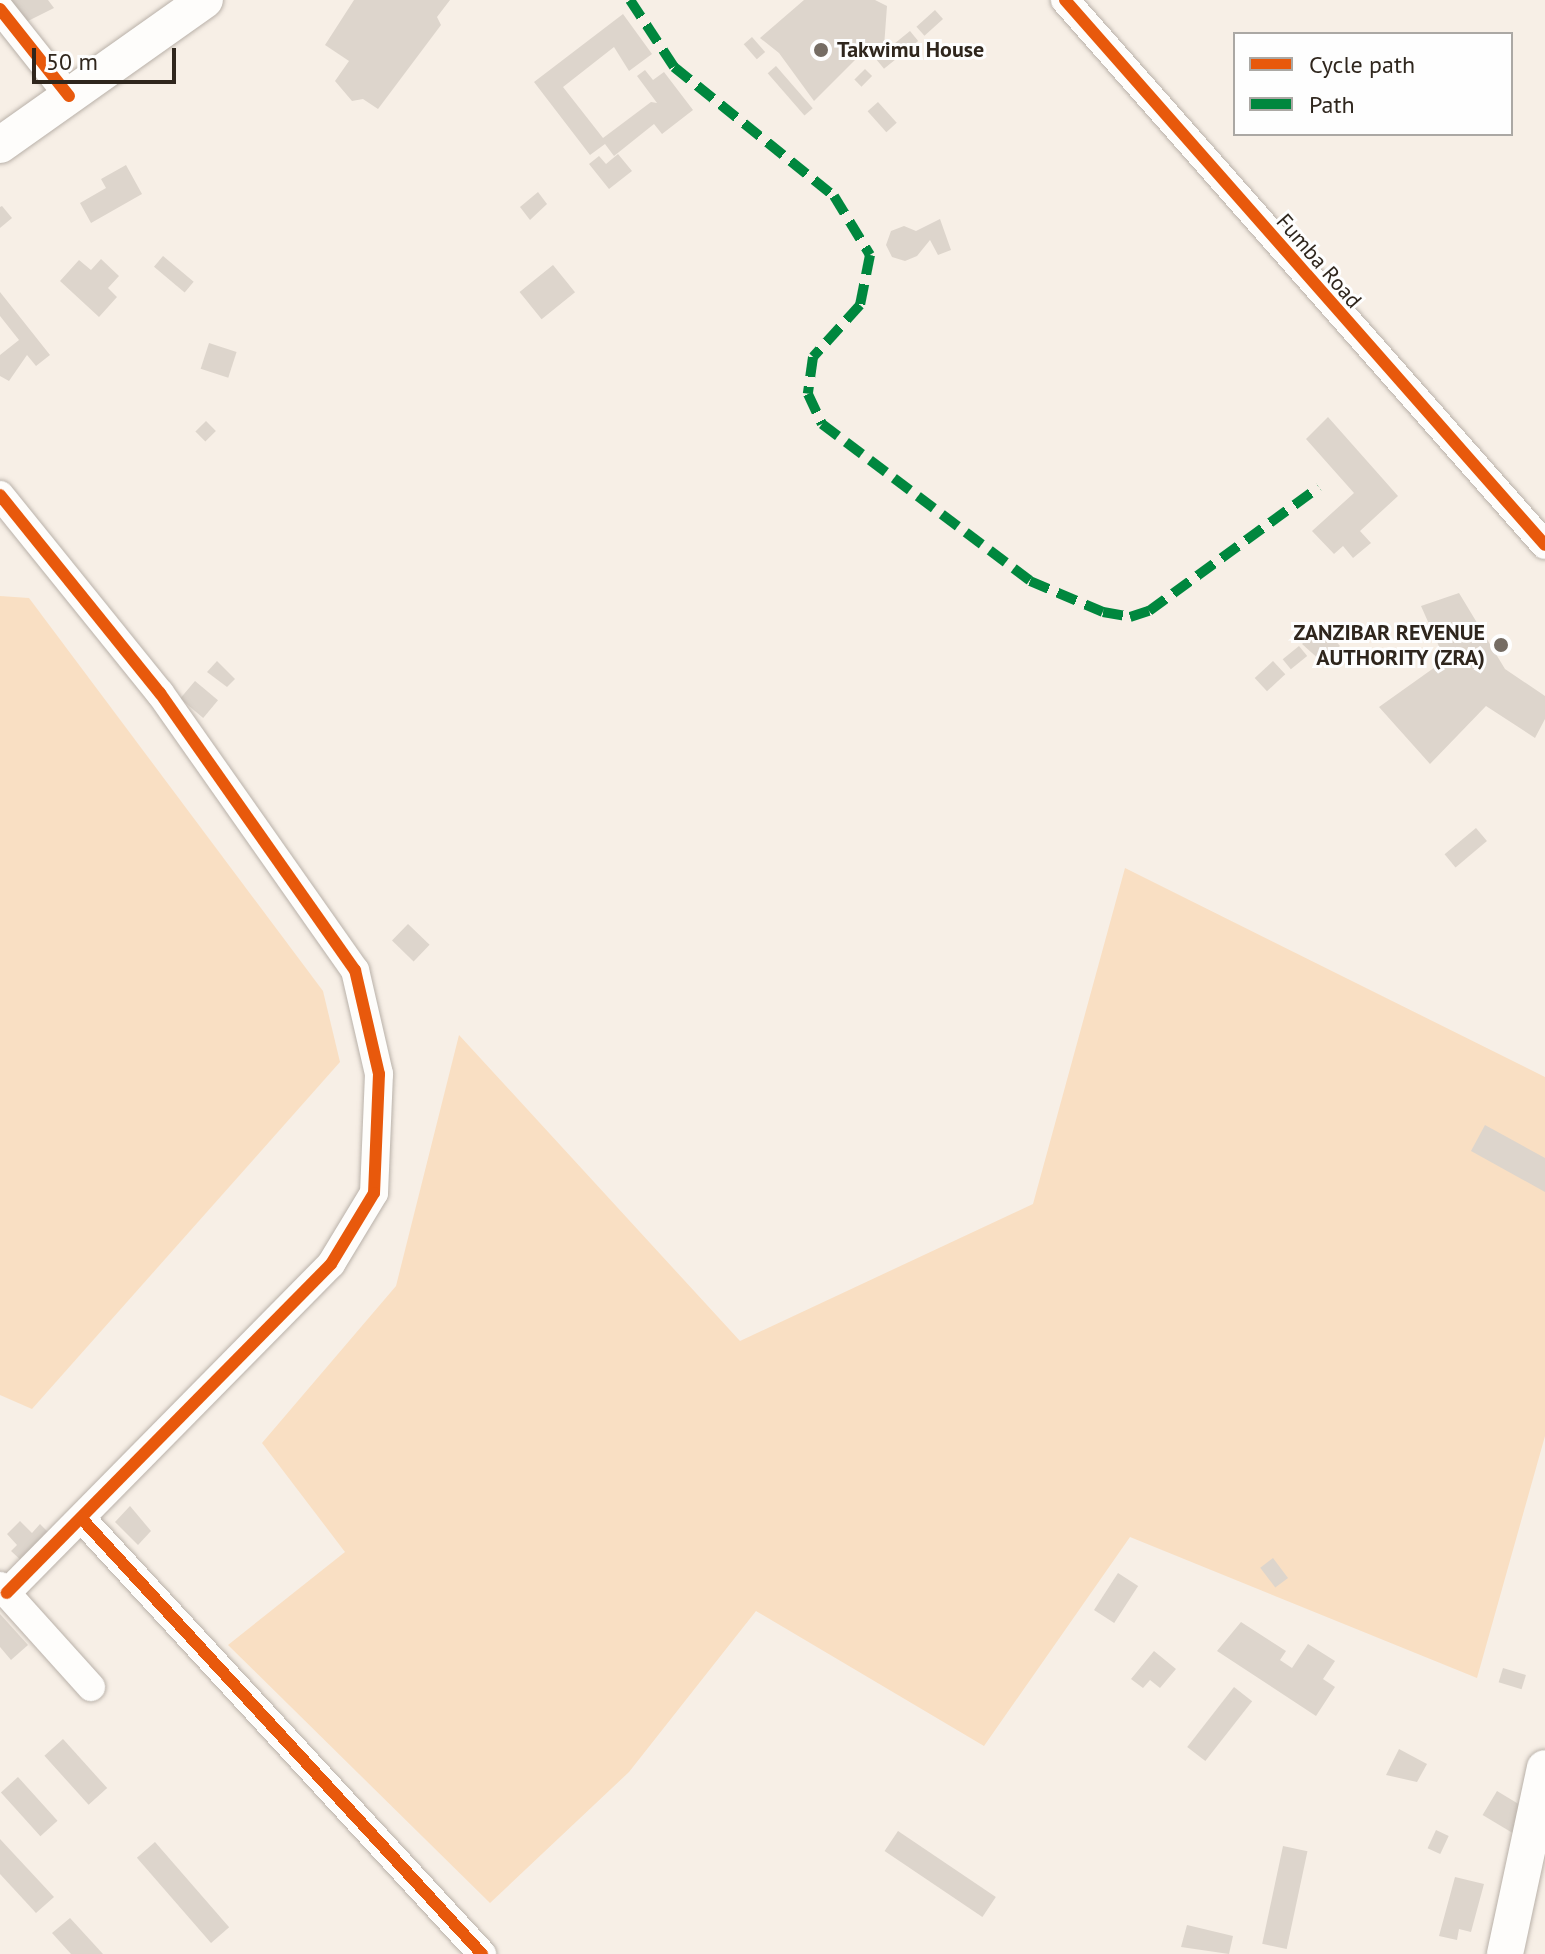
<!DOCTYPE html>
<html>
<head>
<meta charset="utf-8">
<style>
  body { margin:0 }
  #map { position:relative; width:1545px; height:1954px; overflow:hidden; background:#f7efe6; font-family:"PT Sans",sans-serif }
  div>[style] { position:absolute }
  .green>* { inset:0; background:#f9dfc3 }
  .building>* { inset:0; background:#ddd5cc; transform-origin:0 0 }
  .roads { filter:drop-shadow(0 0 2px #b9b1a9) drop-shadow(0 0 2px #b9b1a9) }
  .minor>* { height:28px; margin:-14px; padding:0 14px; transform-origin:14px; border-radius:14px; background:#fefdfb }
  .major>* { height:36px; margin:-18px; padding:0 18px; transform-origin:18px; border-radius:18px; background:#fefdfb }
  .quiet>* { height:10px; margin-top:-5px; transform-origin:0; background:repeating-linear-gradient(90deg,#00873e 0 20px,transparent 0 30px) }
  .cycleway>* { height:12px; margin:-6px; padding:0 6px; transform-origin:6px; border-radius:6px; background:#e8590c }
  .dots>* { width:22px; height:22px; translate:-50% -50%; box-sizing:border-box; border:4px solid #fefefe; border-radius:50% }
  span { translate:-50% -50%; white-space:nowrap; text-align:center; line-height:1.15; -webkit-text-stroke:6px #fefefe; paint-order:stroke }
  .poi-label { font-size:22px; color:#2f261d; font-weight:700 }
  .left { translate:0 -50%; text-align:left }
  .right { translate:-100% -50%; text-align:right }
  .street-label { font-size:22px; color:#2f261d }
  .legend { position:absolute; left:1233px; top:32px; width:280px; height:104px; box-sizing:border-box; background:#fefefe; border:2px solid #aba8a4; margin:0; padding:10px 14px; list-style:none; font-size:24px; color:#2f261d }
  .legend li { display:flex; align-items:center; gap:16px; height:40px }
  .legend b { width:40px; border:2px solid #aba8a4 }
  .scale { position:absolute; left:32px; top:48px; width:144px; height:36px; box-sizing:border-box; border:4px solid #2f261d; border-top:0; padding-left:10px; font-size:24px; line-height:28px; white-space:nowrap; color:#2f261d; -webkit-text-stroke:6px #fefefe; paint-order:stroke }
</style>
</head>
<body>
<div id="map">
  <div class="green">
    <div style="clip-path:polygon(0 596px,29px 598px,323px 991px,340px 1062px,32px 1409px,0 1395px)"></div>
    <div style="clip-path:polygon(1125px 868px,1545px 1077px,1545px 1436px,1477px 1678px,1130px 1537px,984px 1746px,756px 1611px,629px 1772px,490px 1903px,228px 1645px,345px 1552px,262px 1443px,396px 1286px,459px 1035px,740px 1341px,1033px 1204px)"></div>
  </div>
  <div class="building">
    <div style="clip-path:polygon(5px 0,48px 0,54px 8px,22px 24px)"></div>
    <div style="clip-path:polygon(354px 0,450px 0,437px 17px,441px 25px,378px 109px,363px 99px,352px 101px,335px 81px,349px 61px,325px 45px)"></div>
    <div style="clip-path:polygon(804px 0,875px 0,887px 6px,884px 47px,863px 52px,814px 101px,779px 53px,760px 38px)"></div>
    <div style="left:935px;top:10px;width:12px;height:25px;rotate:48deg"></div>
    <div style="clip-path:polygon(623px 14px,652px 54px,629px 71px,614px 47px,563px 87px,603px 138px,651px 102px,657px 103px,637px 76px,645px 70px,653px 80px,664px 72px,693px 110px,662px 134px,654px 124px,614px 156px,605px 144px,590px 155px,534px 82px)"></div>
    <div style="left:910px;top:31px;width:13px;height:44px;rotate:51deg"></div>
    <div style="left:752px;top:37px;width:20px;height:11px;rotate:49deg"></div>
    <div style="left:776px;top:66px;width:56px;height:11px;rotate:49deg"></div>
    <div style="left:865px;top:69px;width:10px;height:15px;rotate:45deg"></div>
    <div style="left:878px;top:102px;width:28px;height:14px;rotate:48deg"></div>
    <div style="clip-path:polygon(618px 154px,632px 171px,609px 189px,589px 164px,599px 156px,606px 164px)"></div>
    <div style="clip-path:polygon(126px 165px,142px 194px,91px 223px,80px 203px,106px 188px,101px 179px)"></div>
    <div style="clip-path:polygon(538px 192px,547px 204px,530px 220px,520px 207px)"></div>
    <div style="clip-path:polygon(2px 206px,12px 218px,0 228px,0 207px)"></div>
    <div style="clip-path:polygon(940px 219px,951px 250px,938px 255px,930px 240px,917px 256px,905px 261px,892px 257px,886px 245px,891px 231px,904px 226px,916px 231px)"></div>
    <div style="left:163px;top:256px;width:40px;height:14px;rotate:40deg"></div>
    <div style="clip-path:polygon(101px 259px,119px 276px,108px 288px,117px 297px,99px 317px,60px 281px,79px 260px,91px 270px)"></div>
    <div style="left:553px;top:265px;width:35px;height:43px;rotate:51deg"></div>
    <div style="clip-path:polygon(0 292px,50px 355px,36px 366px,27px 355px,9px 381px,0 376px,0 355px,19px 340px,0 316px)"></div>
    <div style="left:209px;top:343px;width:29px;height:27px;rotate:18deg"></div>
    <div style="clip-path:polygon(1328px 417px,1398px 496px,1360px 531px,1371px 543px,1353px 558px,1343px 546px,1334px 554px,1312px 531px,1354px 493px,1306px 439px)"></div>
    <div style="left:206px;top:421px;width:14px;height:15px;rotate:45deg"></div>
    <div style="clip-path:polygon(1459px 593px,1505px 669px,1545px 696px,1545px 719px,1535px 738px,1486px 706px,1430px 764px,1379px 707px,1445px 660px,1421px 606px)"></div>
    <div style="clip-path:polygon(1322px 625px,1340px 646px,1322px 662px,1302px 644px)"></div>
    <div style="left:1299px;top:646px;width:13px;height:21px;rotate:51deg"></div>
    <div style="clip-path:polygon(217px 661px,235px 679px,227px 687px,207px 672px)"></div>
    <div style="left:1273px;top:661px;width:18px;height:25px;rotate:47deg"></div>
    <div style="left:195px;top:681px;width:30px;height:23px;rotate:40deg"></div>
    <div style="left:1476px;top:828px;width:17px;height:41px;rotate:50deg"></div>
    <div style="left:408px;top:924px;width:30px;height:23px;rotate:44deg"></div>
    <div style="clip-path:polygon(1485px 1125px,1545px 1158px,1545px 1192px,1471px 1151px)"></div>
    <div style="clip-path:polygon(130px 1506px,151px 1531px,138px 1545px,115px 1522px)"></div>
    <div style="clip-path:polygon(20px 1521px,32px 1533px,40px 1524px,53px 1537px,25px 1564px,11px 1551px,17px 1545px,7px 1534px)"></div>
    <div style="left:1273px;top:1558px;width:25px;height:16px;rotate:53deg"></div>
    <div style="left:1118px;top:1573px;width:24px;height:44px;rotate:33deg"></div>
    <div style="clip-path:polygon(0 1614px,28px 1645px,11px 1660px,0 1647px)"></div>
    <div style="clip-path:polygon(1241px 1622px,1286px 1651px,1280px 1660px,1292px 1668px,1308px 1644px,1335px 1661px,1323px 1679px,1335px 1687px,1316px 1716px,1217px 1651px)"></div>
    <div style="clip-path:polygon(1154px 1651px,1176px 1669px,1160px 1688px,1150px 1680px,1143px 1688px,1131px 1679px)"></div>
    <div style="left:1503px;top:1668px;width:24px;height:15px;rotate:17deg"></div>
    <div style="left:1234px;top:1687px;width:23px;height:76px;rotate:38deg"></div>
    <div style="left:63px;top:1739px;width:66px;height:25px;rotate:48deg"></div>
    <div style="clip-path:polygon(1399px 1749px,1427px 1764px,1417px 1782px,1386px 1775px)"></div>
    <div style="left:18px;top:1777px;width:59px;height:23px;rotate:48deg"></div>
    <div style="left:1497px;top:1791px;width:35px;height:28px;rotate:31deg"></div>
    <div style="left:1436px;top:1830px;width:14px;height:20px;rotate:25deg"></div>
    <div style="left:898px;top:1831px;width:118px;height:24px;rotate:34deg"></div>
    <div style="clip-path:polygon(0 1839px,54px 1897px,36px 1913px,0 1874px)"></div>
    <div style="left:155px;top:1842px;width:113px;height:24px;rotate:49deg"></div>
    <div style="left:1283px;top:1846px;width:25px;height:100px;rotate:12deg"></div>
    <div style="clip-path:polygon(1455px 1877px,1484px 1884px,1471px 1932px,1459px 1929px,1457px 1940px,1439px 1936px)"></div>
    <div style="clip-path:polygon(70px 1918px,103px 1954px,71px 1954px,52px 1933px)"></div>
    <div style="clip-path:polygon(1187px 1925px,1233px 1936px,1229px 1954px,1181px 1947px)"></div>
  </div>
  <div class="roads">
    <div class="minor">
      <div style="left:1065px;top:0;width:726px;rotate:48.63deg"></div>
      <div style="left:0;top:9px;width:111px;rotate:51.6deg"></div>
      <div style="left:0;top:495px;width:255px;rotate:51.1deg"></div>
      <div style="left:160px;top:693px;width:339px;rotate:54.9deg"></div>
      <div style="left:355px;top:970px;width:107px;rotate:77deg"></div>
      <div style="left:379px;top:1074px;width:119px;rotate:92.4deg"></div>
      <div style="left:374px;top:1193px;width:83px;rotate:121.2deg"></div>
      <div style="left:331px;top:1264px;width:462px;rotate:134.6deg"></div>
      <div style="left:82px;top:1519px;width:591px;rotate:47.4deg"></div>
      <div style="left:0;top:1586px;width:136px;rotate:48deg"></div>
    </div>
    <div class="major">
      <div style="left:0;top:145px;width:251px;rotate:-35.3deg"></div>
      <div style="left:1505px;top:1954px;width:190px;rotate:-77.9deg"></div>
    </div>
  </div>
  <div class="quiet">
    <div style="left:630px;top:0;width:80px;rotate:56.7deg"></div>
    <div style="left:674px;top:67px;width:206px;rotate:38.9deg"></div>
    <div style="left:834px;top:196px;width:69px;rotate:58.6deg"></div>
    <div style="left:870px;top:255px;width:51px;rotate:101.3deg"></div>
    <div style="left:860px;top:305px;width:70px;rotate:132.1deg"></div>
    <div style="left:813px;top:357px;width:37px;rotate:98deg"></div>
    <div style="left:808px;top:394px;width:33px;rotate:65deg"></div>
    <div style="left:822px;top:424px;width:261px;rotate:37deg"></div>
    <div style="left:1030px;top:581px;width:79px;rotate:23deg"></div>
    <div style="left:1103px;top:612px;width:27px;rotate:10deg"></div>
    <div style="left:1130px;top:617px;width:20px;rotate:-18deg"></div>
    <div style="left:1149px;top:611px;width:210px;rotate:-36.1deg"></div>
  </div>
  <div class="cycleway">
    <div style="left:1065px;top:0;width:726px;rotate:48.63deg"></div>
    <div style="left:0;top:9px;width:111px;rotate:51.6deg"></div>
    <div style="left:0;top:495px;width:255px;rotate:51.1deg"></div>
    <div style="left:160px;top:693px;width:339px;rotate:54.9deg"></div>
    <div style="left:355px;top:970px;width:107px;rotate:77deg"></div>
    <div style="left:379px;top:1074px;width:119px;rotate:92.4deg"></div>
    <div style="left:374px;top:1193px;width:83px;rotate:121.2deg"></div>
    <div style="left:331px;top:1264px;width:462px;rotate:134.6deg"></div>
    <div style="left:82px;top:1519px;width:591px;rotate:47.4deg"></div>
  </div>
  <div class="dots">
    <div style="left:821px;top:50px;background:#756c63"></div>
    <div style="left:1501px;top:645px;background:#756c63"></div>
  </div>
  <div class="poi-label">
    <span class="left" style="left:837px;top:50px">Takwimu House</span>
    <span class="right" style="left:1485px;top:645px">ZANZIBAR REVENUE<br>AUTHORITY (ZRA)</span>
  </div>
  <div class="street-label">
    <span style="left:1319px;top:261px;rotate:49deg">Fumba Road</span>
  </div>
  <ul class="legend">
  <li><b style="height:10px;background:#e8590c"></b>Cycle path</li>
  <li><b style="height:10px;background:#00873e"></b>Path</li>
  </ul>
  <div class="scale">50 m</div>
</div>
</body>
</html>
